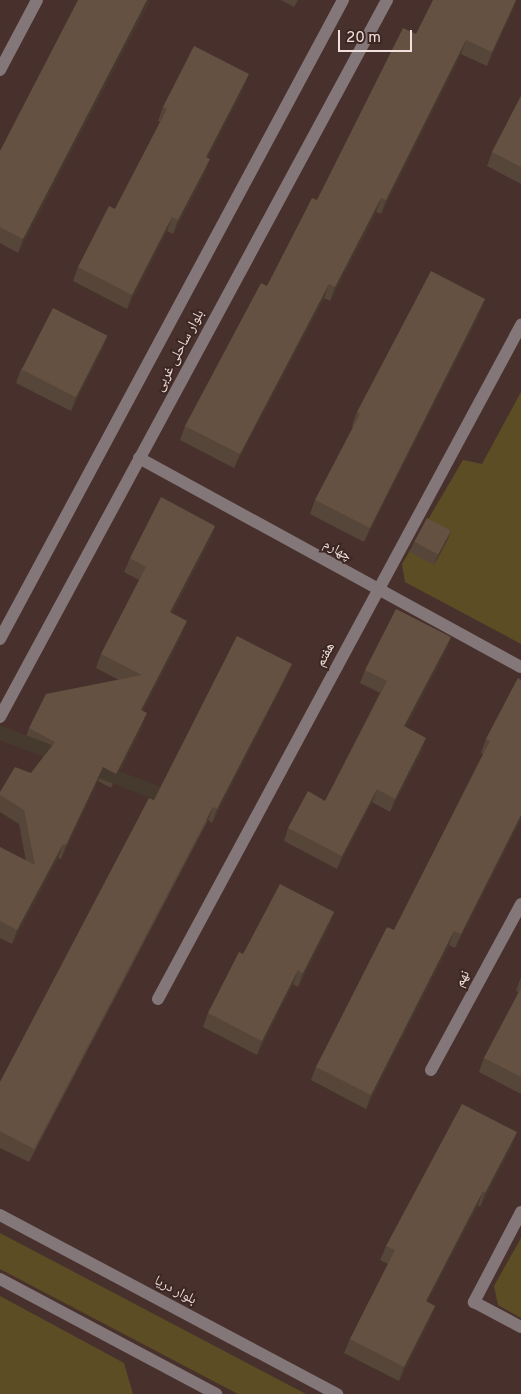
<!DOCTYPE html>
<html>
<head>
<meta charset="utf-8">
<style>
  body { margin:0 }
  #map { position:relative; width:521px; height:1394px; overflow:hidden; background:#48312c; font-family:Overpass,"Noto Naskh Arabic",sans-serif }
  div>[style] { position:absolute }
  .green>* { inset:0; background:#5d4d25 }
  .minor>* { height:12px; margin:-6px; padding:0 6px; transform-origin:6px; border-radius:6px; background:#84777a }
  .wall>* { inset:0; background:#564639 }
  .shaded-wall>* { inset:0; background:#46392e; transform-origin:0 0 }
  .building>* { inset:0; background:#645142; transform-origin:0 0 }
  span { translate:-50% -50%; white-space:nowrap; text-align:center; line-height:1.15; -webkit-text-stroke:4px #3d2723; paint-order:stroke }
  .street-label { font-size:14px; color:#f0e1de }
  .scale { position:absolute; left:338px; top:30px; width:74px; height:22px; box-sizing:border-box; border:2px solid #f0e1de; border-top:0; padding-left:6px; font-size:15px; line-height:18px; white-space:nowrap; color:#f0e1de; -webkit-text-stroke:4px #3d2723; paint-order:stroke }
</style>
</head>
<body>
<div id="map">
  <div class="green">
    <div style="clip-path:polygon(521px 392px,521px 644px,405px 582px,402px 564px,463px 460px,482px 464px)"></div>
    <div style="clip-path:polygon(0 1233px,306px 1394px,238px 1394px,0 1269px)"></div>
    <div style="clip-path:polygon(521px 1238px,521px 1318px,498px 1305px,494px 1286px)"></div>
    <div style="clip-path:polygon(0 1296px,124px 1363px,133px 1394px,0 1394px)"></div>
  </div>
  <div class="minor">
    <div style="left:0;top:70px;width:79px;rotate:-62.1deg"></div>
    <div style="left:139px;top:458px;width:435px;rotate:28.7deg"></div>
    <div style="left:0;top:639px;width:725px;rotate:-61.77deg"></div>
    <div style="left:0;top:717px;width:815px;rotate:-61.64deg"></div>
    <div style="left:158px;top:999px;width:766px;rotate:-61.69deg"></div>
    <div style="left:431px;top:1070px;width:189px;rotate:-61.5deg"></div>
    <div style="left:521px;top:1212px;width:102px;rotate:117.6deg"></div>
    <div style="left:474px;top:1302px;width:53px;rotate:28deg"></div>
    <div style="left:0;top:1215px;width:382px;rotate:28deg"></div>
    <div style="left:0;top:1279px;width:245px;rotate:28deg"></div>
  </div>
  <div class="wall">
    <div style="clip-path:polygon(150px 0,18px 253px,0 243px,0 151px)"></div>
    <div style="clip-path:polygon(281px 0,298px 0,294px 7px)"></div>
    <div style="clip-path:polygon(516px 0,511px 14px,487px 66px,461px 54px,381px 214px,376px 212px,330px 301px,324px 298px,234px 468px,180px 440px,185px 426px,317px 200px,416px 34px)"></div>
    <div style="clip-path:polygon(244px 88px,207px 158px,205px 173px,173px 234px,167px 231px,127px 309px,73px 281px,78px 267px,115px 209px,160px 122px,158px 121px,163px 107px)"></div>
    <div style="clip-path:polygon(521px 96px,521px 184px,487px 166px,492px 152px)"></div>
    <div style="clip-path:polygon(480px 313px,364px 542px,310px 514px,315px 500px,353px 427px,352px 426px,357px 412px)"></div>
    <div style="clip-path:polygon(107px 336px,102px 350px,71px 411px,16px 383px,21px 369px)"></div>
    <div style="clip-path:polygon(215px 526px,210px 540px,172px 613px,182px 635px,143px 710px,142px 727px,111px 788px,98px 781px,61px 859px,58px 858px,12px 944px,0 938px,0 847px,26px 861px,19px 824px,0 812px,0 792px,31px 773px,46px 753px,24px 742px,29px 728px,119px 680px,96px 668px,101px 654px,139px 580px,124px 572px,130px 558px)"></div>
    <div style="clip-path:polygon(451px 531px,447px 541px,434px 565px,410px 552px,414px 542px)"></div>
    <div style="clip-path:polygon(451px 637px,446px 650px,406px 727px,422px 751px,390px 812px,372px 802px,337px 869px,284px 841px,288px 828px,325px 801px,380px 693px,360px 683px,365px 670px)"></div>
    <div style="clip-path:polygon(286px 678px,212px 823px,208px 820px,29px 1162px,0 1148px,0 1082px,154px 800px)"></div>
    <div style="clip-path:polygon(518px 678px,521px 819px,455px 948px,449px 945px,366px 1109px,311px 1080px,316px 1067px,394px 930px,483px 754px,481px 753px,486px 739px)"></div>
    <div style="clip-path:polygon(334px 912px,329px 926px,298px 987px,293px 984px,257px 1055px,203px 1027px,208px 1013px,243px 954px)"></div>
    <div style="clip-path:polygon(521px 977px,521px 1094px,479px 1072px,484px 1058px,519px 992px,516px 991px)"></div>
    <div style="clip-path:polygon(517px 1132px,512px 1146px,480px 1207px,478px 1205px,427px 1302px,435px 1306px,430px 1320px,399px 1381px,344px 1353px,350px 1339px,388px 1264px,380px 1260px,386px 1246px)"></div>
  </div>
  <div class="shaded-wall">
    <div style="clip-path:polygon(147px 0,150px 0,18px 253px,23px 239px)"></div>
    <div style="clip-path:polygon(516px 0,511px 14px,487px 66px,492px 52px)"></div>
    <div style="clip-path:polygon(466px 40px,461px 54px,381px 214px,386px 200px)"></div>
    <div style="clip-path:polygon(249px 74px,244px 88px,201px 171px,206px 157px)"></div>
    <div style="clip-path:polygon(210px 159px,205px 173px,173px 234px,178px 220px)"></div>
    <div style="clip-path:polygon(381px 198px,376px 212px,330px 301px,335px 287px)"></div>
    <div style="clip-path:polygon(172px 217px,167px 231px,127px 309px,132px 295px)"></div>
    <div style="clip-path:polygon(329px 284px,324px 298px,234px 468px,240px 454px)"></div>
    <div style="clip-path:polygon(485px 299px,480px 313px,364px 542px,370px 528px)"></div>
    <div style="clip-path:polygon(107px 336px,102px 350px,71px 411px,76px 397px)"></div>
    <div style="clip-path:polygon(215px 526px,210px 540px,165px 626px,170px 612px)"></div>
    <div style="clip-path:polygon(451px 531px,447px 541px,434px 565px,438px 555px)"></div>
    <div style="clip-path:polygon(187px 621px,182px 635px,136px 723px,141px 710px)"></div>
    <div style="clip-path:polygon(451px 637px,446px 650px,400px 739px,404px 726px)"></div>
    <div style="clip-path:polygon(292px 664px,286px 678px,212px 823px,217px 809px)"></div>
    <div style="clip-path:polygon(147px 713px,142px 727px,111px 788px,116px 774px)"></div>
    <div style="clip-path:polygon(426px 738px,422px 751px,390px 812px,395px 799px)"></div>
    <div style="clip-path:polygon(103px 767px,98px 781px,61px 859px,66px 845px)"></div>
    <div style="clip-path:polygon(377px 789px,372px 802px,337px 869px,342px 856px)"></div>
    <div style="left:213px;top:807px;width:14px;height:386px;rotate:111deg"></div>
    <div style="clip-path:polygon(521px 815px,521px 819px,455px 948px,461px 934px)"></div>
    <div style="clip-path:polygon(63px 844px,58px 858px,12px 944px,17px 930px)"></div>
    <div style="clip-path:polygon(334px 912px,329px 926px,298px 987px,303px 973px)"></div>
    <div style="clip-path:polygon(454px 931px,449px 945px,366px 1109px,371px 1095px)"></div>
    <div style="clip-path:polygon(298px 970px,293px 984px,257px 1055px,262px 1041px)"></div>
    <div style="clip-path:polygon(517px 1132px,512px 1146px,480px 1207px,485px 1193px)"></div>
    <div style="clip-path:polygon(483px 1191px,478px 1205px,421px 1315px,426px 1301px)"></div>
    <div style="clip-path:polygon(435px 1306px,430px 1320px,399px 1381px,404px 1367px)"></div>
  </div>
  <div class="building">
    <div style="clip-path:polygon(78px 0,147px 0,23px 239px,0 227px,0 151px)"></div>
    <div style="clip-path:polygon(433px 0,516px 0,492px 52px,466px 40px,386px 200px,381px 198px,335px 287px,329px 284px,240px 454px,185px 426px,261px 283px,267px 286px,312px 198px,317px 200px,403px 28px,416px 34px)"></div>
    <div style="clip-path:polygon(194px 46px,249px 74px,206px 157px,210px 159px,178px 220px,172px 217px,132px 295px,78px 267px,109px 206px,115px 209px,167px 109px,163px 107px)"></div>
    <div style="clip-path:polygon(521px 96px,521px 167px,492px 152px)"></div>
    <div style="clip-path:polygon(431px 271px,485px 299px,370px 528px,315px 500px,360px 414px,357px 412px)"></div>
    <div style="left:53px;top:308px;width:61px;height:69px;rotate:27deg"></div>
    <div style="clip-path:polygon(161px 497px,215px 526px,170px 612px,187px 621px,141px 710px,147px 713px,116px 774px,103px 767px,66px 845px,63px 844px,17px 930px,0 921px,0 847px,35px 865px,24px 810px,0 795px,0 792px,15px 767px,31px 773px,55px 742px,29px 728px,46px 694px,142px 675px,101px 654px,146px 567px,130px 558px)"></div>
    <div style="left:427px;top:518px;width:27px;height:27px;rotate:28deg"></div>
    <div style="clip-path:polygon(396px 609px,451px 637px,404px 726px,426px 738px,395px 799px,377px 789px,342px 856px,288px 828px,308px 791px,325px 801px,387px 681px,365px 670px)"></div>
    <div style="clip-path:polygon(237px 636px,292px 664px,217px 809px,213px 807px,34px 1149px,0 1131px,0 1082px,149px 798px,154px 800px)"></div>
    <div style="clip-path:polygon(518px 678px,521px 680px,521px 815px,461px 934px,454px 931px,371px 1095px,316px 1067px,387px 927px,394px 930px,490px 741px,486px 739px)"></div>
    <div style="clip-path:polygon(280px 884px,334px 912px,303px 973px,298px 970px,262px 1041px,208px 1013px,239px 952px,243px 954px)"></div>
    <div style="clip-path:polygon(521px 988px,521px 1077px,484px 1058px)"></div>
    <div style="clip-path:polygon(462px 1104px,517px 1132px,485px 1193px,483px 1191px,426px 1301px,435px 1306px,404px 1367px,350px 1339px,395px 1250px,386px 1246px)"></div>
  </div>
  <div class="street-label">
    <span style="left:180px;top:351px;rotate:-62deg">بلوار ساحلی غربی</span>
    <span style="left:337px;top:551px;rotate:29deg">چهارم</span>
    <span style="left:326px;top:655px;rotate:-62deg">هفتم</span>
    <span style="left:463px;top:979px;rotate:-62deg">نهم</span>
    <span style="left:175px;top:1291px;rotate:28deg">بلوار دریا</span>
  </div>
  <div class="scale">20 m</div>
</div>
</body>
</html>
